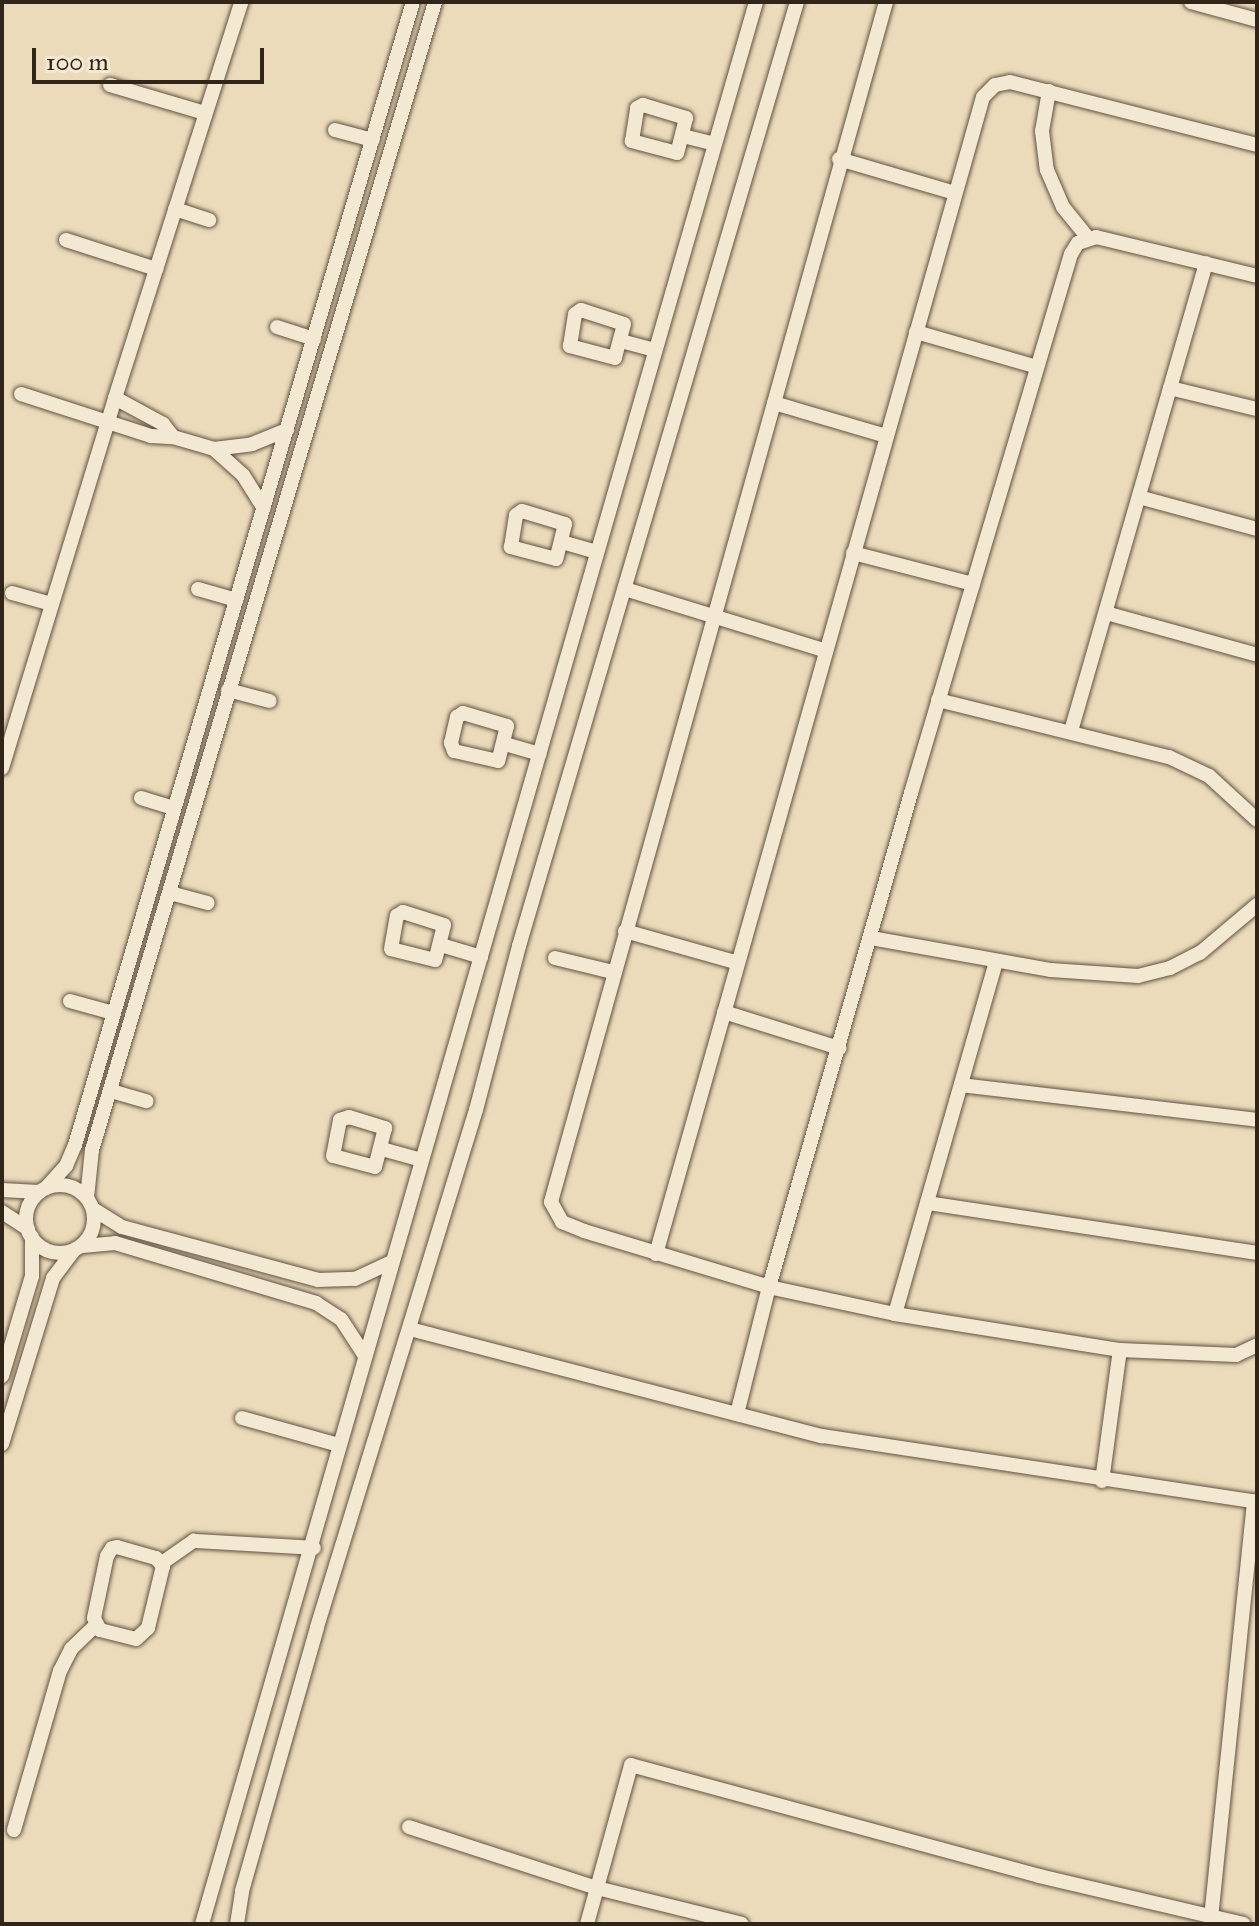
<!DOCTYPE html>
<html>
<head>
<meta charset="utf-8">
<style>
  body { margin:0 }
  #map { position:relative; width:1259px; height:1926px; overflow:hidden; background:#ecdbba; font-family:"IM FELL Great Primer",serif }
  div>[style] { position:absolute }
  .roads { filter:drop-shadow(0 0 2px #605242) drop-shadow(0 0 2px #605242) }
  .minor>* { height:14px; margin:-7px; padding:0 7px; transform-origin:7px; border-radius:7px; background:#f3e8d2 }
  .minor>.ring { margin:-7px; padding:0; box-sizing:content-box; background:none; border:14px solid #f3e8d2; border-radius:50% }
  span { translate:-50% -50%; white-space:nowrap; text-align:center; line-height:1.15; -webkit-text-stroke:8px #f3e8d2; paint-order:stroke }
  .frame { position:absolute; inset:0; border:4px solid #31251a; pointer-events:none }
  .scale { position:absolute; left:32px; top:48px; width:232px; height:36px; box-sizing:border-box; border:4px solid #31251a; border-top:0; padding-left:10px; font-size:24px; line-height:28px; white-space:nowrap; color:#31251a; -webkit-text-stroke:6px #f3e8d2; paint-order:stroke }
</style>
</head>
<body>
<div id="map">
  <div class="roads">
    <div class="minor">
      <div style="left:886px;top:2px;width:1246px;rotate:105.6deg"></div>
      <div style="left:551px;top:1202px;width:23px;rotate:61deg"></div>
      <div style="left:562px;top:1222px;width:24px;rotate:22deg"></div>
      <div style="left:584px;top:1231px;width:193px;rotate:16.8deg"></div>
      <div style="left:769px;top:1287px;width:129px;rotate:12.1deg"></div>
      <div style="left:895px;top:1314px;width:228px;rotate:9.1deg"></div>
      <div style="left:1120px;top:1350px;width:116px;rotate:2.5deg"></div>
      <div style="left:1236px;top:1355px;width:23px;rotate:-25deg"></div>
      <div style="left:1191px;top:2px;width:68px;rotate:15.3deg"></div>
      <div style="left:110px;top:85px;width:99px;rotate:16.4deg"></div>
      <div style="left:1049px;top:91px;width:41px;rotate:99.9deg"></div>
      <div style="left:1042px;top:131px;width:39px;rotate:83deg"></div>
      <div style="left:1047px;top:170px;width:40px;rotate:66.6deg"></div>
      <div style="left:1063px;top:207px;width:40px;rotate:51deg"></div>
      <div style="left:643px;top:105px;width:45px;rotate:16.8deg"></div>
      <div style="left:686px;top:118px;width:36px;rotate:104deg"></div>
      <div style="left:677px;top:153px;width:47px;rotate:-165.1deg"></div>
      <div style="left:632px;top:141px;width:33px;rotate:-81deg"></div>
      <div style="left:637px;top:108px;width:7px;rotate:-27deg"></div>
      <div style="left:335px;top:130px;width:39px;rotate:15deg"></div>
      <div style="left:683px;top:136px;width:32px;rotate:14deg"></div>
      <div style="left:839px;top:159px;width:121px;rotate:16.3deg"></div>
      <div style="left:175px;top:209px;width:36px;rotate:18deg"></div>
      <div style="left:66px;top:240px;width:95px;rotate:17.9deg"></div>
      <div style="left:581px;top:310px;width:45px;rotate:18deg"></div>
      <div style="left:624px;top:324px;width:35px;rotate:105deg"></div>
      <div style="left:615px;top:358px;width:47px;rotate:-165.1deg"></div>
      <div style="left:570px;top:346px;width:32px;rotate:-81deg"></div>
      <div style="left:575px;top:314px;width:7px;rotate:-34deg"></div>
      <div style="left:277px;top:327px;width:39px;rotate:18deg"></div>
      <div style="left:916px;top:332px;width:126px;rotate:16.1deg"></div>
      <div style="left:621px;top:341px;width:34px;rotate:15deg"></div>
      <div style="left:1170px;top:388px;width:89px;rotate:13.6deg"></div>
      <div style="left:21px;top:394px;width:137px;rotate:17.9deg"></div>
      <div style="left:151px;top:436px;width:22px;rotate:3deg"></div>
      <div style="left:173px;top:437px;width:43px;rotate:16.3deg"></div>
      <div style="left:214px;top:449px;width:38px;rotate:-7deg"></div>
      <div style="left:252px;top:444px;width:38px;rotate:-22deg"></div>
      <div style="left:115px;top:398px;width:55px;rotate:28.4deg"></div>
      <div style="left:163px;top:424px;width:16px;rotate:52deg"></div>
      <div style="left:774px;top:403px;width:117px;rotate:16.4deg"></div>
      <div style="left:214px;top:449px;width:39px;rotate:42deg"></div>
      <div style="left:243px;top:475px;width:39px;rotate:58deg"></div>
      <div style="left:1139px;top:497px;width:122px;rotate:15.2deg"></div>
      <div style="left:522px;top:511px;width:45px;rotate:16.8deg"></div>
      <div style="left:565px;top:524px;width:36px;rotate:104deg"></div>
      <div style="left:556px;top:559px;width:47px;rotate:-165.1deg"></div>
      <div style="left:511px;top:547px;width:32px;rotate:-81deg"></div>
      <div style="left:516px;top:515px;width:7px;rotate:-34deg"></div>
      <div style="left:562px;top:542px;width:36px;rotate:16deg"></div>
      <div style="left:853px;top:553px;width:124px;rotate:14.5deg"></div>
      <div style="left:198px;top:589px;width:40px;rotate:16deg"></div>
      <div style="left:625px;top:589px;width:210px;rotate:17.1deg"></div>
      <div style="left:12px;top:593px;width:41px;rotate:15.4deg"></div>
      <div style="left:1106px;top:613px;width:157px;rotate:15.5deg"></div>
      <div style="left:228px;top:690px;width:43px;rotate:14.7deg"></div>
      <div style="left:938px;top:700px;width:238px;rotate:13.9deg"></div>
      <div style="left:1169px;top:757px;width:44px;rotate:25.4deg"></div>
      <div style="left:1209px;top:776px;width:65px;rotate:42.5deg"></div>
      <div style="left:463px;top:713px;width:46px;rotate:16.5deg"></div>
      <div style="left:507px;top:726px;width:36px;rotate:104deg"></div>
      <div style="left:498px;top:761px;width:45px;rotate:-167.2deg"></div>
      <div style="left:454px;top:751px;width:9px;rotate:-111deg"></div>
      <div style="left:451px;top:743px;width:27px;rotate:-77deg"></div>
      <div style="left:457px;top:717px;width:7px;rotate:-34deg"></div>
      <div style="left:1071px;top:731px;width:487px;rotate:-73.9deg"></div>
      <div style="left:505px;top:744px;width:36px;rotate:16deg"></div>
      <div style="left:2px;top:768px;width:387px;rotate:-73deg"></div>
      <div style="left:115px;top:398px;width:416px;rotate:-72.3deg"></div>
      <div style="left:141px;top:798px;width:34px;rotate:17deg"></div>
      <div style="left:170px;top:893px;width:39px;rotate:15deg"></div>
      <div style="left:403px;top:912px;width:43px;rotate:17.6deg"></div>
      <div style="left:444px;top:925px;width:36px;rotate:104deg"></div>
      <div style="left:435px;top:960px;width:45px;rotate:-166deg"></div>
      <div style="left:391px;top:949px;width:34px;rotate:-80deg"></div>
      <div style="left:397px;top:916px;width:7px;rotate:-34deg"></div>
      <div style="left:625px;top:931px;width:117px;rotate:15.8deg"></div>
      <div style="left:871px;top:938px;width:183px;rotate:10.1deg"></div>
      <div style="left:1051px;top:970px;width:87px;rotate:3.9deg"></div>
      <div style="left:1138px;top:976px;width:33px;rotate:-14deg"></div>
      <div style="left:1170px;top:968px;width:34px;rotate:-27deg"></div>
      <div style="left:1200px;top:953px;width:75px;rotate:-40.1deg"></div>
      <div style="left:441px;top:945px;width:42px;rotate:16.7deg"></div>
      <div style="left:555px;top:958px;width:60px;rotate:13.6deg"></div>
      <div style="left:70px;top:1001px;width:45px;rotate:15.6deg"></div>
      <div style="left:724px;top:1012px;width:121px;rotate:17.4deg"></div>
      <div style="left:961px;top:1085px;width:298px;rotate:6.7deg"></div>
      <div style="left:111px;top:1091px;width:37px;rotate:16deg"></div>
      <div style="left:349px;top:1117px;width:38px;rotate:17deg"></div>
      <div style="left:385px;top:1128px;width:40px;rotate:104.4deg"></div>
      <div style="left:375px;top:1167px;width:43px;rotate:-165.3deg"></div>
      <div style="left:333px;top:1156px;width:37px;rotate:-79deg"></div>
      <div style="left:340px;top:1120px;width:9px;rotate:-18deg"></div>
      <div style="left:382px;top:1149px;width:41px;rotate:15.4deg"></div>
      <div class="ring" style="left:26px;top:1185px;width:54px;height:54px"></div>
      <div style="left:46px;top:1188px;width:30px;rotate:-48deg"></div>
      <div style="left:66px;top:1166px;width:23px;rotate:-67deg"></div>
      <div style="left:75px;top:1145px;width:1192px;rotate:-73.53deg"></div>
      <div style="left:2px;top:1190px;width:37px;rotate:3deg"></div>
      <div style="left:87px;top:1198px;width:48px;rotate:-84.1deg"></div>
      <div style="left:92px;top:1150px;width:1198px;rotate:-73.36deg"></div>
      <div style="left:927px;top:1203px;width:334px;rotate:8.6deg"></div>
      <div style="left:93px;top:1209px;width:34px;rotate:32deg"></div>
      <div style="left:122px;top:1227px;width:203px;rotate:15.1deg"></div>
      <div style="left:318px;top:1280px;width:37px;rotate:-2deg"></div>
      <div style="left:355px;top:1279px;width:40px;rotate:-25deg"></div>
      <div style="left:2px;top:1212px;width:31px;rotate:33deg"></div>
      <div style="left:82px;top:1246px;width:33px;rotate:-5deg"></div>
      <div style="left:115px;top:1243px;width:210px;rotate:16.6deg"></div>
      <div style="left:316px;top:1303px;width:30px;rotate:33deg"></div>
      <div style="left:341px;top:1319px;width:44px;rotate:57deg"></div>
      <div style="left:656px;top:1254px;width:1202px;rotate:-74.22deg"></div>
      <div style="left:983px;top:97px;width:17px;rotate:-45deg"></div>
      <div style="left:995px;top:85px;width:15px;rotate:-11deg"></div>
      <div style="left:1010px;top:82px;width:255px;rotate:14.3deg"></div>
      <div style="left:895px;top:1314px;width:367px;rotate:-74deg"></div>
      <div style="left:410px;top:1329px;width:426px;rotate:14.6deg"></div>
      <div style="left:822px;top:1436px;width:440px;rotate:8.6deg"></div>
      <div style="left:2px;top:1376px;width:104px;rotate:-73.3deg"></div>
      <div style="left:32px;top:1276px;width:39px;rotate:-90deg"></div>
      <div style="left:737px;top:1414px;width:131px;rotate:-75.9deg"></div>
      <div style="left:769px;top:1287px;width:514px;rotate:-73.96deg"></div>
      <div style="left:911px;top:793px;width:562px;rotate:-73.47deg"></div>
      <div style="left:1071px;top:254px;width:13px;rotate:-58deg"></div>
      <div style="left:1078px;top:243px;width:19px;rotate:-18deg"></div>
      <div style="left:1096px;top:237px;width:166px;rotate:13.6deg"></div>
      <div style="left:242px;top:1418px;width:101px;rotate:15.6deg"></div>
      <div style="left:2px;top:1444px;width:174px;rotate:-72.9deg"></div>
      <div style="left:53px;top:1278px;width:34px;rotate:-53deg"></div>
      <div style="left:1102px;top:1481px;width:132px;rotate:-82.2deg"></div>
      <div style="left:117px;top:1547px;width:41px;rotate:15.8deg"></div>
      <div style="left:156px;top:1558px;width:11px;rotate:49deg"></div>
      <div style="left:163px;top:1566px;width:64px;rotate:103.6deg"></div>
      <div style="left:148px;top:1628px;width:16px;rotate:137deg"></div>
      <div style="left:136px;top:1639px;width:37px;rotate:-166deg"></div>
      <div style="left:100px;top:1630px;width:13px;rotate:-117deg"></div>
      <div style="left:94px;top:1618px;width:63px;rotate:-78.2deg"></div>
      <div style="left:107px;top:1556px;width:9px;rotate:-58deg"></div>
      <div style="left:112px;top:1548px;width:5px;rotate:-11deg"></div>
      <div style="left:162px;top:1563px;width:39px;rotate:-35deg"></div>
      <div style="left:194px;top:1541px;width:120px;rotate:3.3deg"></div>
      <div style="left:409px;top:1827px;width:198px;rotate:18deg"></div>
      <div style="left:597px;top:1888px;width:149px;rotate:13.9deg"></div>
      <div style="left:14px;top:1830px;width:166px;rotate:-73.9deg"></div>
      <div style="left:60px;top:1671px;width:25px;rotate:-63deg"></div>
      <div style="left:71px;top:1649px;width:35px;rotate:-44deg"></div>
      <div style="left:1211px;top:1918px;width:419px;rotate:-84.1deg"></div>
      <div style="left:202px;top:1924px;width:2000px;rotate:-73.92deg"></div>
      <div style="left:237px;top:1924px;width:33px;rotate:-81deg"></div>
      <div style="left:242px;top:1891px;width:274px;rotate:-74.1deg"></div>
      <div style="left:317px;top:1627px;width:541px;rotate:-72.91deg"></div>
      <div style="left:476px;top:1110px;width:170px;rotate:-75.3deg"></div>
      <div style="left:519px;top:946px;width:984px;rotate:-73.59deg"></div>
      <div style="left:587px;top:1924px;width:165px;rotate:-74.5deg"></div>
      <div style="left:631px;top:1765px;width:423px;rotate:15.2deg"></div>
      <div style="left:1039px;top:1876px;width:210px;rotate:13.2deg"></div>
    </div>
  </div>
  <div class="frame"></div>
  <div class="scale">100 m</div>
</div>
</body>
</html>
